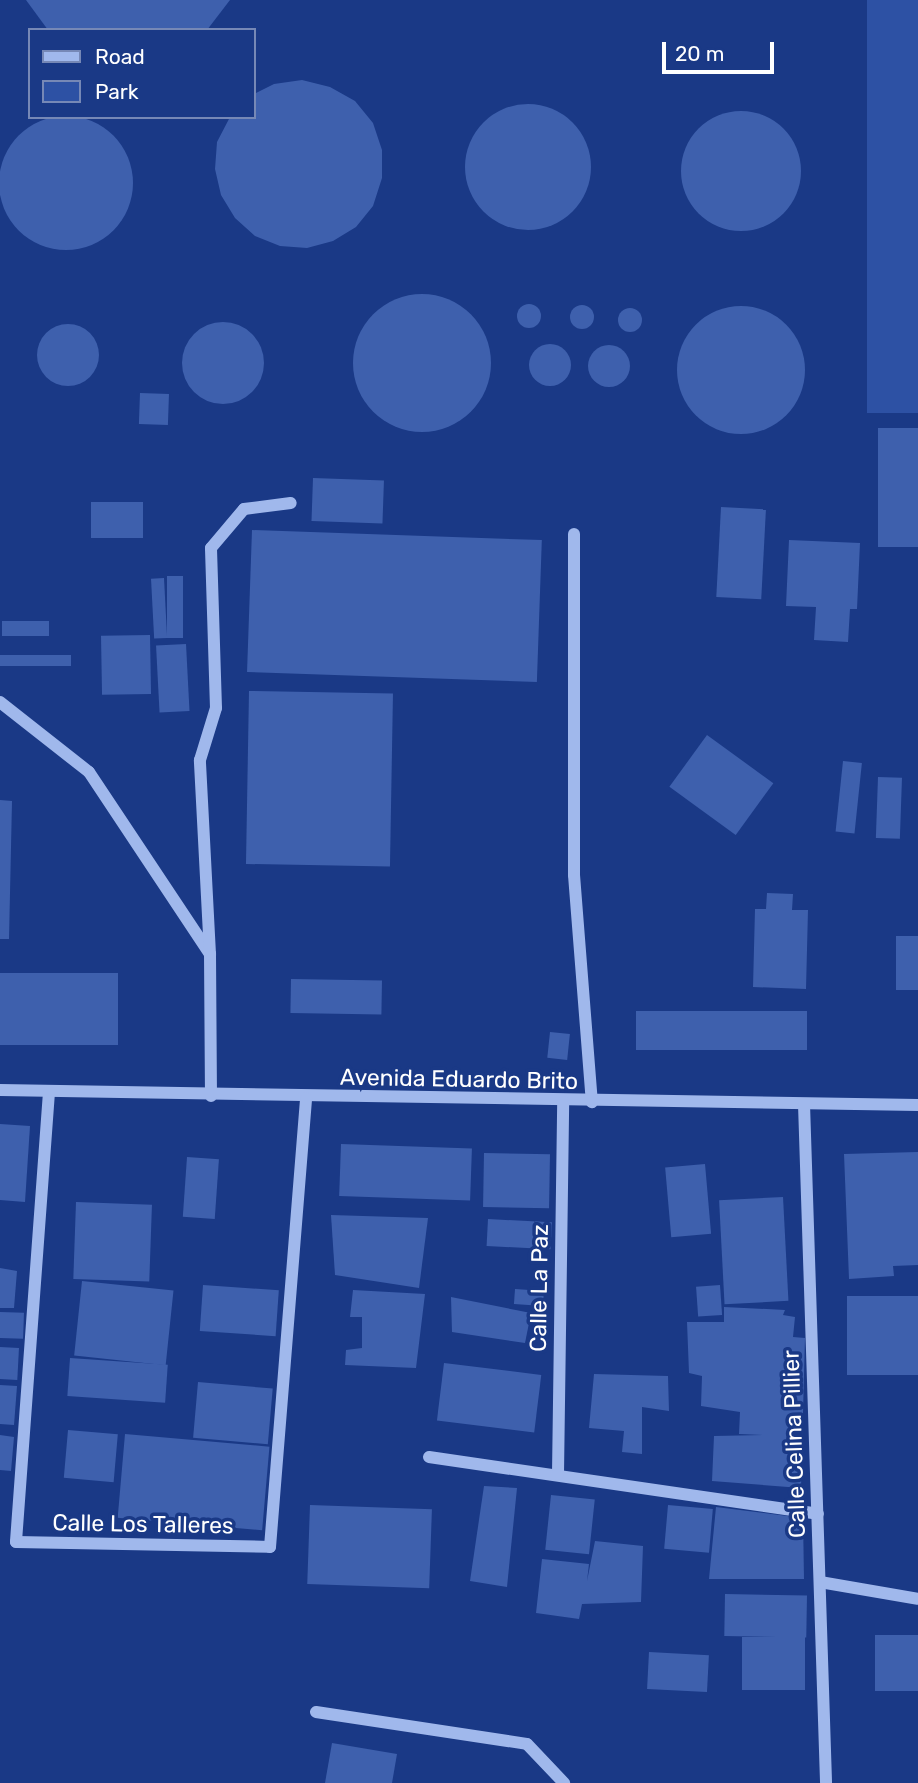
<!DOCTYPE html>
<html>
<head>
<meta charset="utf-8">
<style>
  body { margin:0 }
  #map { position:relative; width:918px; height:1783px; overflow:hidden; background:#1a3986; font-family:Rubik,sans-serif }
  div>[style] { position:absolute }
  .green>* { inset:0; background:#2d51a4; transform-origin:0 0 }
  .building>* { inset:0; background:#3e60ad; transform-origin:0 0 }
  .round { border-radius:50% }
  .minor>* { height:12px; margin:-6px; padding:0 6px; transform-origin:6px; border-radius:6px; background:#a0b8ec }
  span { translate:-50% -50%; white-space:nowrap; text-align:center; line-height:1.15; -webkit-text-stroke:7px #1a3986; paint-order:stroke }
  .street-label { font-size:23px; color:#fff }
  .legend { position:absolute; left:28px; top:28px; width:228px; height:91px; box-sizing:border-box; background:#1a3986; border:2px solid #7688b6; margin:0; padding:9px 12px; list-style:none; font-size:21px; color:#fff }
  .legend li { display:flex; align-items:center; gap:14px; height:35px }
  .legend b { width:35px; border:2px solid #7688b6 }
  .scale { position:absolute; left:662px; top:42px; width:112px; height:32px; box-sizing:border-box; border:4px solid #fff; border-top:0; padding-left:9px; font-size:21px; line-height:24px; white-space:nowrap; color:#fff; -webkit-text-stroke:5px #1a3986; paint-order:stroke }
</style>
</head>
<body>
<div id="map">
  <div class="green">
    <div style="left:867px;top:0;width:51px;height:413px"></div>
  </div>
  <div class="building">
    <div style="clip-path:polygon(26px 0,230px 0,207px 30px,48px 30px)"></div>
    <div style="clip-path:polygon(302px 80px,330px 87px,355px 101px,373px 123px,382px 150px,382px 178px,373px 206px,356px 227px,333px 241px,307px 248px,280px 246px,255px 236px,235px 218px,221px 195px,215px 169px,217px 142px,230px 117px,254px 117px,254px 94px,274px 84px)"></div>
    <div class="round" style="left:465px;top:104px;width:126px;height:126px"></div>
    <div class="round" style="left:681px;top:111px;width:120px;height:120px"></div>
    <div class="round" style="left:-1px;top:116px;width:134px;height:134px"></div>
    <div class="round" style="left:353px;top:294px;width:138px;height:138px"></div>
    <div class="round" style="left:517px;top:304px;width:24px;height:24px"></div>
    <div class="round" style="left:570px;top:305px;width:24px;height:24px"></div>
    <div class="round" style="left:677px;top:306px;width:128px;height:128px"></div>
    <div class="round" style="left:618px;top:308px;width:24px;height:24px"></div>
    <div class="round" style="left:182px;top:322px;width:82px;height:82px"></div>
    <div class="round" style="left:37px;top:324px;width:62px;height:62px"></div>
    <div class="round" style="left:529px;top:344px;width:42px;height:42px"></div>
    <div class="round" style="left:588px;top:345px;width:42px;height:42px"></div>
    <div style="left:140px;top:393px;width:29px;height:31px;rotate:2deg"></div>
    <div style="left:918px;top:428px;width:119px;height:40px;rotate:90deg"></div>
    <div style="left:313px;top:478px;width:71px;height:43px;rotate:2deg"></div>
    <div style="left:143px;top:502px;width:36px;height:52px;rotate:90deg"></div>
    <div style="left:721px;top:507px;width:45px;height:90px;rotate:3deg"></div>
    <div style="left:252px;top:530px;width:290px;height:142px;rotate:2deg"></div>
    <div style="clip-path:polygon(789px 540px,860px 543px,857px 609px,850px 609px,848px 642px,814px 640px,816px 607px,786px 606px)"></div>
    <div style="left:167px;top:576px;width:16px;height:62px"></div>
    <div style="left:164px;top:578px;width:60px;height:13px;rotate:87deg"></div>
    <div style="left:2px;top:621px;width:47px;height:15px"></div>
    <div style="left:150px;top:635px;width:59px;height:49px;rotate:89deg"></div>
    <div style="left:186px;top:644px;width:67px;height:30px;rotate:87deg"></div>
    <div style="left:0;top:655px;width:71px;height:11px"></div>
    <div style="left:249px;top:691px;width:144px;height:173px;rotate:1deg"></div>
    <div style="left:707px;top:735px;width:82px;height:64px;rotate:36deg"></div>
    <div style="left:843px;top:761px;width:19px;height:71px;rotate:6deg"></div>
    <div style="left:878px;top:777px;width:24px;height:61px;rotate:2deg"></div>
    <div style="clip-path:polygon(0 800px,12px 801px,9px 939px,0 939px)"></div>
    <div style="clip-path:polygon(767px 893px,793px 894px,792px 910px,808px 910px,806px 989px,753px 987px,755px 909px,766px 909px)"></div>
    <div style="left:896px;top:936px;width:22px;height:54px"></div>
    <div style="left:0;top:973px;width:118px;height:72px"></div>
    <div style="left:291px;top:979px;width:91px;height:34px;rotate:1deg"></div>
    <div style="left:636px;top:1011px;width:171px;height:39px"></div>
    <div style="left:550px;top:1032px;width:20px;height:26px;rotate:6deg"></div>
    <div style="clip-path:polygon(0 1124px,30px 1126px,25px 1202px,0 1200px)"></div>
    <div style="left:341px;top:1144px;width:131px;height:52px;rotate:2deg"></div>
    <div style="clip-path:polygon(918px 1152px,918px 1265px,893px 1266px,894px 1276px,849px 1279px,844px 1154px)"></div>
    <div style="left:484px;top:1153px;width:66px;height:54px;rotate:1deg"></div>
    <div style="left:187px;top:1157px;width:32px;height:60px;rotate:4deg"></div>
    <div style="left:705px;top:1164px;width:70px;height:40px;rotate:85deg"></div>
    <div style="left:783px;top:1197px;width:104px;height:64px;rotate:87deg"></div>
    <div style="left:76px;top:1202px;width:76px;height:77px;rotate:2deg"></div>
    <div style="clip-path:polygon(331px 1215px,428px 1218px,419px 1288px,335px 1275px)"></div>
    <div style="left:488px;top:1219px;width:64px;height:27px;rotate:3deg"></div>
    <div style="clip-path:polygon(0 1268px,17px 1271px,14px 1308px,0 1308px)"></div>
    <div style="left:82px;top:1281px;width:92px;height:75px;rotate:6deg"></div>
    <div style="left:203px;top:1285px;width:76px;height:46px;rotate:4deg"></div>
    <div style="left:720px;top:1285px;width:30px;height:24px;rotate:86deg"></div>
    <div style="left:515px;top:1289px;width:29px;height:15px;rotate:4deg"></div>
    <div style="clip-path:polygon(353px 1290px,425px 1294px,416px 1368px,345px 1365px,346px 1350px,362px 1348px,362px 1317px,350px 1317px)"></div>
    <div style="left:918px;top:1296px;width:79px;height:71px;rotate:90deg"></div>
    <div style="clip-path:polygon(451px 1297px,531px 1313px,525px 1343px,452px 1332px)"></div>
    <div style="clip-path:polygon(724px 1307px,785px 1310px,783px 1315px,795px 1317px,793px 1337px,805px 1338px,801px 1488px,712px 1481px,714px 1436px,763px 1435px,739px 1434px,740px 1412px,701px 1406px,702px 1376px,689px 1373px,687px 1322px,724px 1322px)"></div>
    <div style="left:0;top:1312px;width:24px;height:26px;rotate:2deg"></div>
    <div style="left:0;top:1347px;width:19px;height:32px;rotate:3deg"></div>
    <div style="left:70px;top:1358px;width:98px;height:38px;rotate:4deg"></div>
    <div style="left:444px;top:1363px;width:98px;height:58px;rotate:7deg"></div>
    <div style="clip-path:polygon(594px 1374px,668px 1376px,669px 1411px,642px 1407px,642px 1454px,622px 1452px,624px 1431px,589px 1428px)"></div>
    <div style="left:198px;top:1382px;width:75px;height:56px;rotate:5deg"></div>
    <div style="clip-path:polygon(0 1385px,17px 1386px,14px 1425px,0 1424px)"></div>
    <div style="left:68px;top:1430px;width:50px;height:48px;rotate:5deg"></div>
    <div style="left:125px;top:1434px;width:145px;height:84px;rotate:5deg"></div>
    <div style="clip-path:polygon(0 1435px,14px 1437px,11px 1471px,0 1470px)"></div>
    <div style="clip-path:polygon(484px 1486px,517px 1488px,507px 1587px,470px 1581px)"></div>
    <div style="left:551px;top:1495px;width:44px;height:55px;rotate:6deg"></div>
    <div style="left:310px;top:1505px;width:122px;height:79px;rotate:2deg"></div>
    <div style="left:668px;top:1505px;width:45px;height:44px;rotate:5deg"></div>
    <div style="clip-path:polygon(716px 1507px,803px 1518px,804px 1579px,709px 1579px)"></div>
    <div style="clip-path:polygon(595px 1541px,643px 1546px,641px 1602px,582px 1604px,579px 1619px,536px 1613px,542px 1559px,589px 1564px,587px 1581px)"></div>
    <div style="left:725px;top:1594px;width:82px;height:42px;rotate:1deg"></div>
    <div style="left:918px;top:1635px;width:56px;height:43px;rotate:90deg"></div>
    <div style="left:742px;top:1637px;width:63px;height:53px"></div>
    <div style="left:649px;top:1652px;width:60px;height:37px;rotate:3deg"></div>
    <div style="clip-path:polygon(332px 1743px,397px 1754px,392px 1783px,325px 1783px)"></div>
  </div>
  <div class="minor">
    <div style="left:574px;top:534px;width:341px;rotate:90deg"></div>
    <div style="left:574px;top:875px;width:228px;rotate:85.5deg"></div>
    <div style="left:0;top:702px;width:113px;rotate:38.2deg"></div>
    <div style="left:89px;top:772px;width:219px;rotate:56.4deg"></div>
    <div style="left:210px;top:954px;width:142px;rotate:89.6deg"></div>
    <div style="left:210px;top:954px;width:194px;rotate:-93deg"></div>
    <div style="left:200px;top:760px;width:54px;rotate:-72.9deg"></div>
    <div style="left:216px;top:708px;width:160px;rotate:-91.8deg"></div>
    <div style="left:211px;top:548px;width:51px;rotate:-49.8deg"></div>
    <div style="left:244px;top:509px;width:47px;rotate:-7.3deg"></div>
    <div style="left:0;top:1090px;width:918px;rotate:0.94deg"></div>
    <div style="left:49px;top:1092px;width:451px;rotate:94.2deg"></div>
    <div style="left:16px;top:1542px;width:254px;rotate:1.1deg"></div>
    <div style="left:270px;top:1547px;width:450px;rotate:-85.4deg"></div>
    <div style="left:804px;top:1104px;width:679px;rotate:88.14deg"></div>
    <div style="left:429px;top:1457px;width:393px;rotate:8.3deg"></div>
    <div style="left:558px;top:1474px;width:372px;rotate:-89.2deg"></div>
    <div style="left:820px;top:1582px;width:99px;rotate:9.8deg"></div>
    <div style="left:316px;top:1712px;width:213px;rotate:8.6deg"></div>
    <div style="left:527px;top:1744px;width:54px;rotate:46.5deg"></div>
  </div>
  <div class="street-label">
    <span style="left:459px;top:1079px;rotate:1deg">Avenida Eduardo Brito</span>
    <span style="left:539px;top:1288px;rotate:-89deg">Calle La Paz</span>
    <span style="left:794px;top:1444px;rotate:-92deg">Calle Celina Pillier</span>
    <span style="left:143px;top:1524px;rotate:1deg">Calle Los Talleres</span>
  </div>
  <ul class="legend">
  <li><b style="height:9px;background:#a0b8ec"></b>Road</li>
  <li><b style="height:19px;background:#2d51a4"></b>Park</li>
  </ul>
  <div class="scale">20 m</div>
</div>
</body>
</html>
